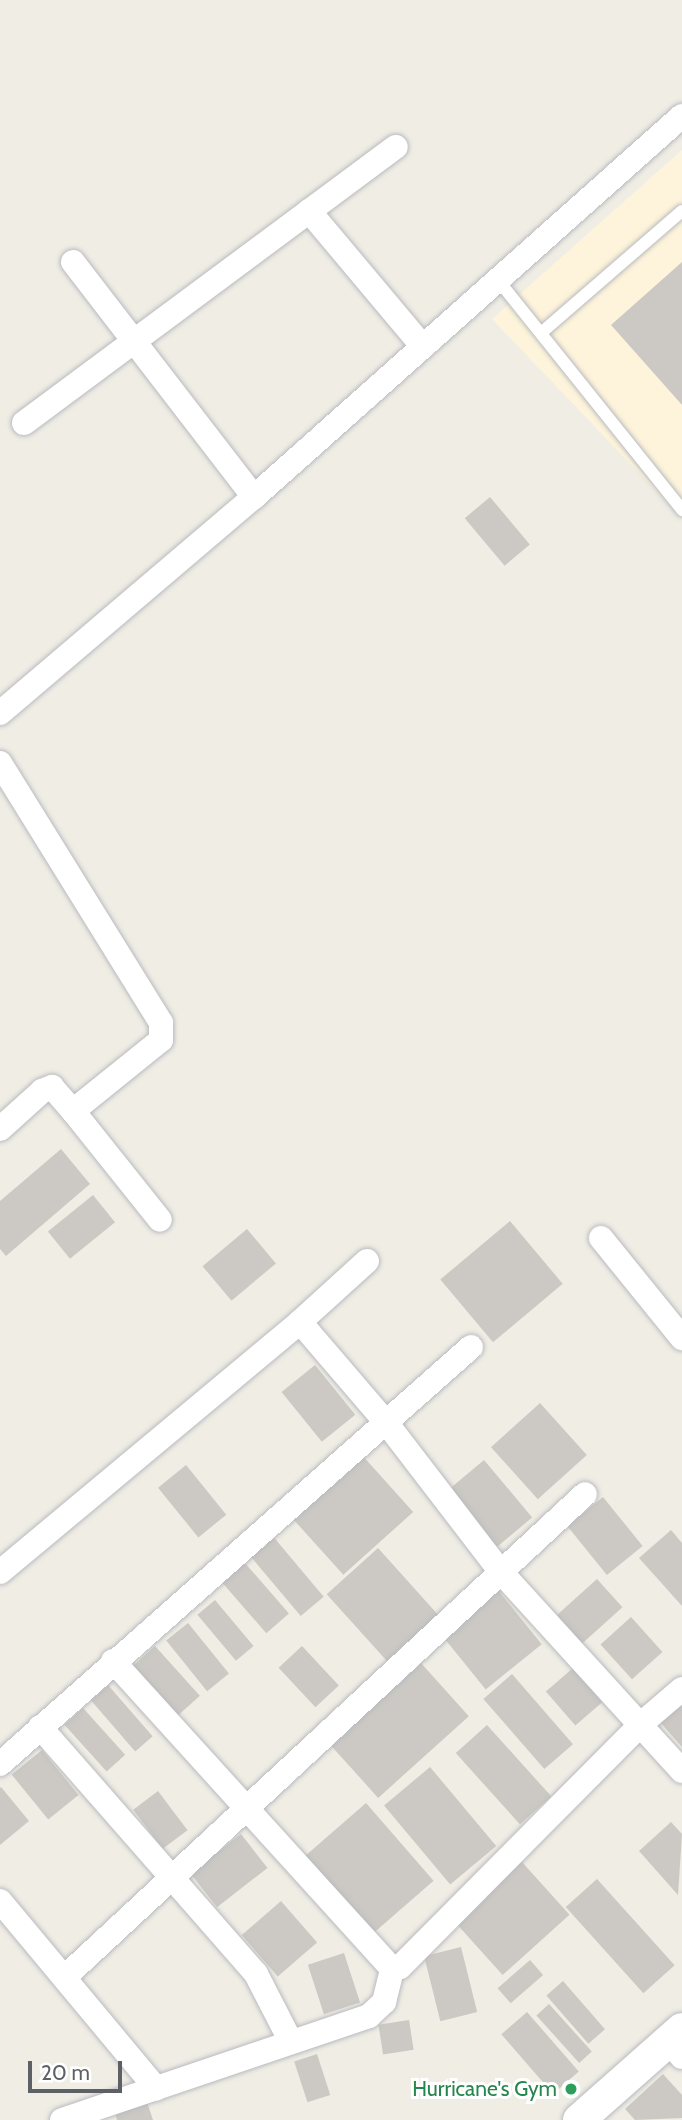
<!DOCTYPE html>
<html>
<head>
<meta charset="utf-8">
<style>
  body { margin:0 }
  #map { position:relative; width:682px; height:2120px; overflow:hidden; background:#f0ede5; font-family:Cabin,sans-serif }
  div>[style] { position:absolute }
  .commercial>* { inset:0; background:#fef4db }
  .building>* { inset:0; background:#ccc9c4; transform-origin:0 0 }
  .roads { filter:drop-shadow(0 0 2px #b8bbbf) drop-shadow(0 0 2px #b8bbbf) }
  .service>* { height:12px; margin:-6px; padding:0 6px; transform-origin:6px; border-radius:6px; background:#fff }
  .minor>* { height:24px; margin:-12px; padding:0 12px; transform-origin:12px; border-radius:12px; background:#fff }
  .tertiary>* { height:32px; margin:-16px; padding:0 16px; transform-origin:16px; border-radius:16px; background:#fff }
  .dots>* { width:19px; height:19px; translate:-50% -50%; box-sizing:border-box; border:4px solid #fff; border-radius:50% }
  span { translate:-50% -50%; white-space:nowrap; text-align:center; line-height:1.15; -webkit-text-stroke:6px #fff; paint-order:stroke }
  .leisure-label { font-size:21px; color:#27864d }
  .right { translate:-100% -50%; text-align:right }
  .scale { position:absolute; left:28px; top:2061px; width:94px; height:32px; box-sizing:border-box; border:4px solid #5d6166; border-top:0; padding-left:9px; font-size:21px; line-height:24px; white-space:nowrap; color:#5d6166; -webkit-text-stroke:5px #fff; paint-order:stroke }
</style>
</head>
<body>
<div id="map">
  <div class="commercial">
    <div style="clip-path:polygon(682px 150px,682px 518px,492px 319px)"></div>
  </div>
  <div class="building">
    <div style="clip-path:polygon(682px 262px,682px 405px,611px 325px)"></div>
    <div style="left:490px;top:497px;width:62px;height:33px;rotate:50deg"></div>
    <div style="clip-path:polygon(61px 1149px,90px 1184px,6px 1256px,0 1249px,0 1201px)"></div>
    <div style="left:93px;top:1195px;width:35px;height:58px;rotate:51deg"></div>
    <div style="left:510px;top:1221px;width:82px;height:91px;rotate:50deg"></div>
    <div style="left:247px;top:1229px;width:45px;height:58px;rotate:50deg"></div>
    <div style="left:315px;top:1365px;width:64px;height:43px;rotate:51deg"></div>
    <div style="left:540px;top:1403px;width:70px;height:66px;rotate:48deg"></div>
    <div style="left:361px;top:1454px;width:78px;height:94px;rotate:48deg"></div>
    <div style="left:484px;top:1460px;width:75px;height:46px;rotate:50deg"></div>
    <div style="left:186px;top:1465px;width:64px;height:36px;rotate:51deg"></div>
    <div style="left:603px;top:1497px;width:63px;height:46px;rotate:51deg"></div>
    <div style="clip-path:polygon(671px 1530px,682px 1543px,682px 1606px,639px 1558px)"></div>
    <div style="left:271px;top:1534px;width:82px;height:30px;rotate:50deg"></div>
    <div style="left:378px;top:1548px;width:90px;height:69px;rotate:48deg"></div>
    <div style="left:245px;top:1563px;width:67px;height:30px;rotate:49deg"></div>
    <div style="left:597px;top:1579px;width:38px;height:65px;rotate:48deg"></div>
    <div style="left:497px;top:1589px;width:71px;height:72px;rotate:51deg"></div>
    <div style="left:215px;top:1600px;width:60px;height:23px;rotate:50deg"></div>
    <div style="left:631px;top:1617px;width:47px;height:41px;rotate:48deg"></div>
    <div style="left:188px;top:1623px;width:65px;height:28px;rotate:51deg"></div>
    <div style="left:155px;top:1646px;width:67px;height:32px;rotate:48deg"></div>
    <div style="left:302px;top:1646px;width:54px;height:32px;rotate:47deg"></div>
    <div style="left:420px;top:1662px;width:73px;height:122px;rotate:48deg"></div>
    <div style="left:573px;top:1668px;width:45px;height:36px;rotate:49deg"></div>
    <div style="left:512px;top:1674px;width:93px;height:38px;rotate:49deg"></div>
    <div style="left:108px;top:1685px;width:68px;height:23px;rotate:49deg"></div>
    <div style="clip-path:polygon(682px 1701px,682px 1747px,659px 1721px)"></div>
    <div style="left:83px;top:1708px;width:63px;height:25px;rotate:48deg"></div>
    <div style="left:487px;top:1725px;width:96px;height:42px;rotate:48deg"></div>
    <div style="left:42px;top:1750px;width:58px;height:39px;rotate:51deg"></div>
    <div style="left:430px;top:1767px;width:103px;height:60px;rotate:50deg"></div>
    <div style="clip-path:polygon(1px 1787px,29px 1821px,0 1845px,0 1788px)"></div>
    <div style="left:158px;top:1791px;width:49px;height:31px;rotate:53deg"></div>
    <div style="left:366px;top:1803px;width:103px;height:86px;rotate:49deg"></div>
    <div style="clip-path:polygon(671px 1822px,682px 1834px,678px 1895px,639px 1851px)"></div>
    <div style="left:241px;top:1834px;width:43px;height:64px;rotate:52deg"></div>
    <div style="left:522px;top:1862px;width:71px;height:90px;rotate:48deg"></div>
    <div style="left:597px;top:1879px;width:116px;height:42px;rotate:48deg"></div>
    <div style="left:281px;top:1901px;width:55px;height:52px;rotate:49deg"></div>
    <div style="left:461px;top:1947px;width:67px;height:38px;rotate:76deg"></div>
    <div style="left:344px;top:1953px;width:52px;height:38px;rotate:72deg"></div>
    <div style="left:530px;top:1960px;width:20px;height:43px;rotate:49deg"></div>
    <div style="left:563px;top:1981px;width:64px;height:22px;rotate:49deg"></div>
    <div style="left:549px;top:2004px;width:64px;height:17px;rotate:48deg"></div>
    <div style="left:527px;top:2012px;width:79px;height:34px;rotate:49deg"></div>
    <div style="left:409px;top:2020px;width:30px;height:31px;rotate:81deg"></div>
    <div style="left:317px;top:2054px;width:43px;height:24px;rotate:72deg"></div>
    <div style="clip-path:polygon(663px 2074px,682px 2095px,682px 2118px,635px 2120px,625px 2109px)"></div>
    <div style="clip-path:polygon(147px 2102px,153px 2120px,117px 2120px,115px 2113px)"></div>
  </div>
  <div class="roads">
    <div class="service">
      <div style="left:498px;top:280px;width:295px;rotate:51.3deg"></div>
      <div style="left:541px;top:333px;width:186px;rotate:-40.9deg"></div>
    </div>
    <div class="minor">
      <div style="left:309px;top:211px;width:177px;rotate:50deg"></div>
      <div style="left:73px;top:262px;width:297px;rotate:52.4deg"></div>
      <div style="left:24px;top:423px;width:463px;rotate:-36.6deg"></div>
      <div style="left:0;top:713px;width:333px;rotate:-40.4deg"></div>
      <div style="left:254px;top:497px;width:573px;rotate:-41.68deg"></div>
      <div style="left:0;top:763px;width:306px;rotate:58.2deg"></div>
      <div style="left:161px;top:1023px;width:17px;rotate:90deg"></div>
      <div style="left:161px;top:1040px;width:113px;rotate:141.1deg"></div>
      <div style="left:73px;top:1111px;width:139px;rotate:51.4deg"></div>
      <div style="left:0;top:1129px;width:57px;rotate:-42.1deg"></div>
      <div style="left:42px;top:1091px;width:11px;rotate:-22deg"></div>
      <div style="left:52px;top:1087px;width:32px;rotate:49deg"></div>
      <div style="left:601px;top:1238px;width:129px;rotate:51deg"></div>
      <div style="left:367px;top:1261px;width:91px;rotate:137.7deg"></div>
      <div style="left:300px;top:1322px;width:130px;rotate:49.4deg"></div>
      <div style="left:385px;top:1421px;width:190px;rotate:52.5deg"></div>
      <div style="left:501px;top:1572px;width:269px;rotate:47.7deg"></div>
      <div style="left:0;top:1572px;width:391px;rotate:-39.8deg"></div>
      <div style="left:113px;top:1661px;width:416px;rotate:47.8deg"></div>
      <div style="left:392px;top:1969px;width:8px;rotate:-14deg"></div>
      <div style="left:400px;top:1967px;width:342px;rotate:-45.2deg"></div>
      <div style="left:641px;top:1724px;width:54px;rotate:-40.5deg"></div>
      <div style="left:40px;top:1727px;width:328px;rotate:48.8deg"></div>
      <div style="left:256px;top:1974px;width:76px;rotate:62.8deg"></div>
      <div style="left:0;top:1764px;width:629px;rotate:-41.52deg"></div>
      <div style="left:0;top:1901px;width:244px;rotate:50.2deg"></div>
      <div style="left:66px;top:1976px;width:708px;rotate:-42.88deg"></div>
      <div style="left:668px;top:2041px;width:21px;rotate:49deg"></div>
      <div style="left:62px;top:2120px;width:324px;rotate:-18.7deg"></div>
      <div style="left:369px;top:2016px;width:21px;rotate:-43deg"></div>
      <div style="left:384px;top:2002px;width:34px;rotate:-76deg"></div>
    </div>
    <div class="tertiary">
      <div style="left:579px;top:2120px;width:137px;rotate:-41.5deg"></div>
    </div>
  </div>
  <div class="dots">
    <div style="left:571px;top:2089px;background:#2e9e5b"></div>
  </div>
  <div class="leisure-label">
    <span class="right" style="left:557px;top:2089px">Hurricane's Gym</span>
  </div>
  <div class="scale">20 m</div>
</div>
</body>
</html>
